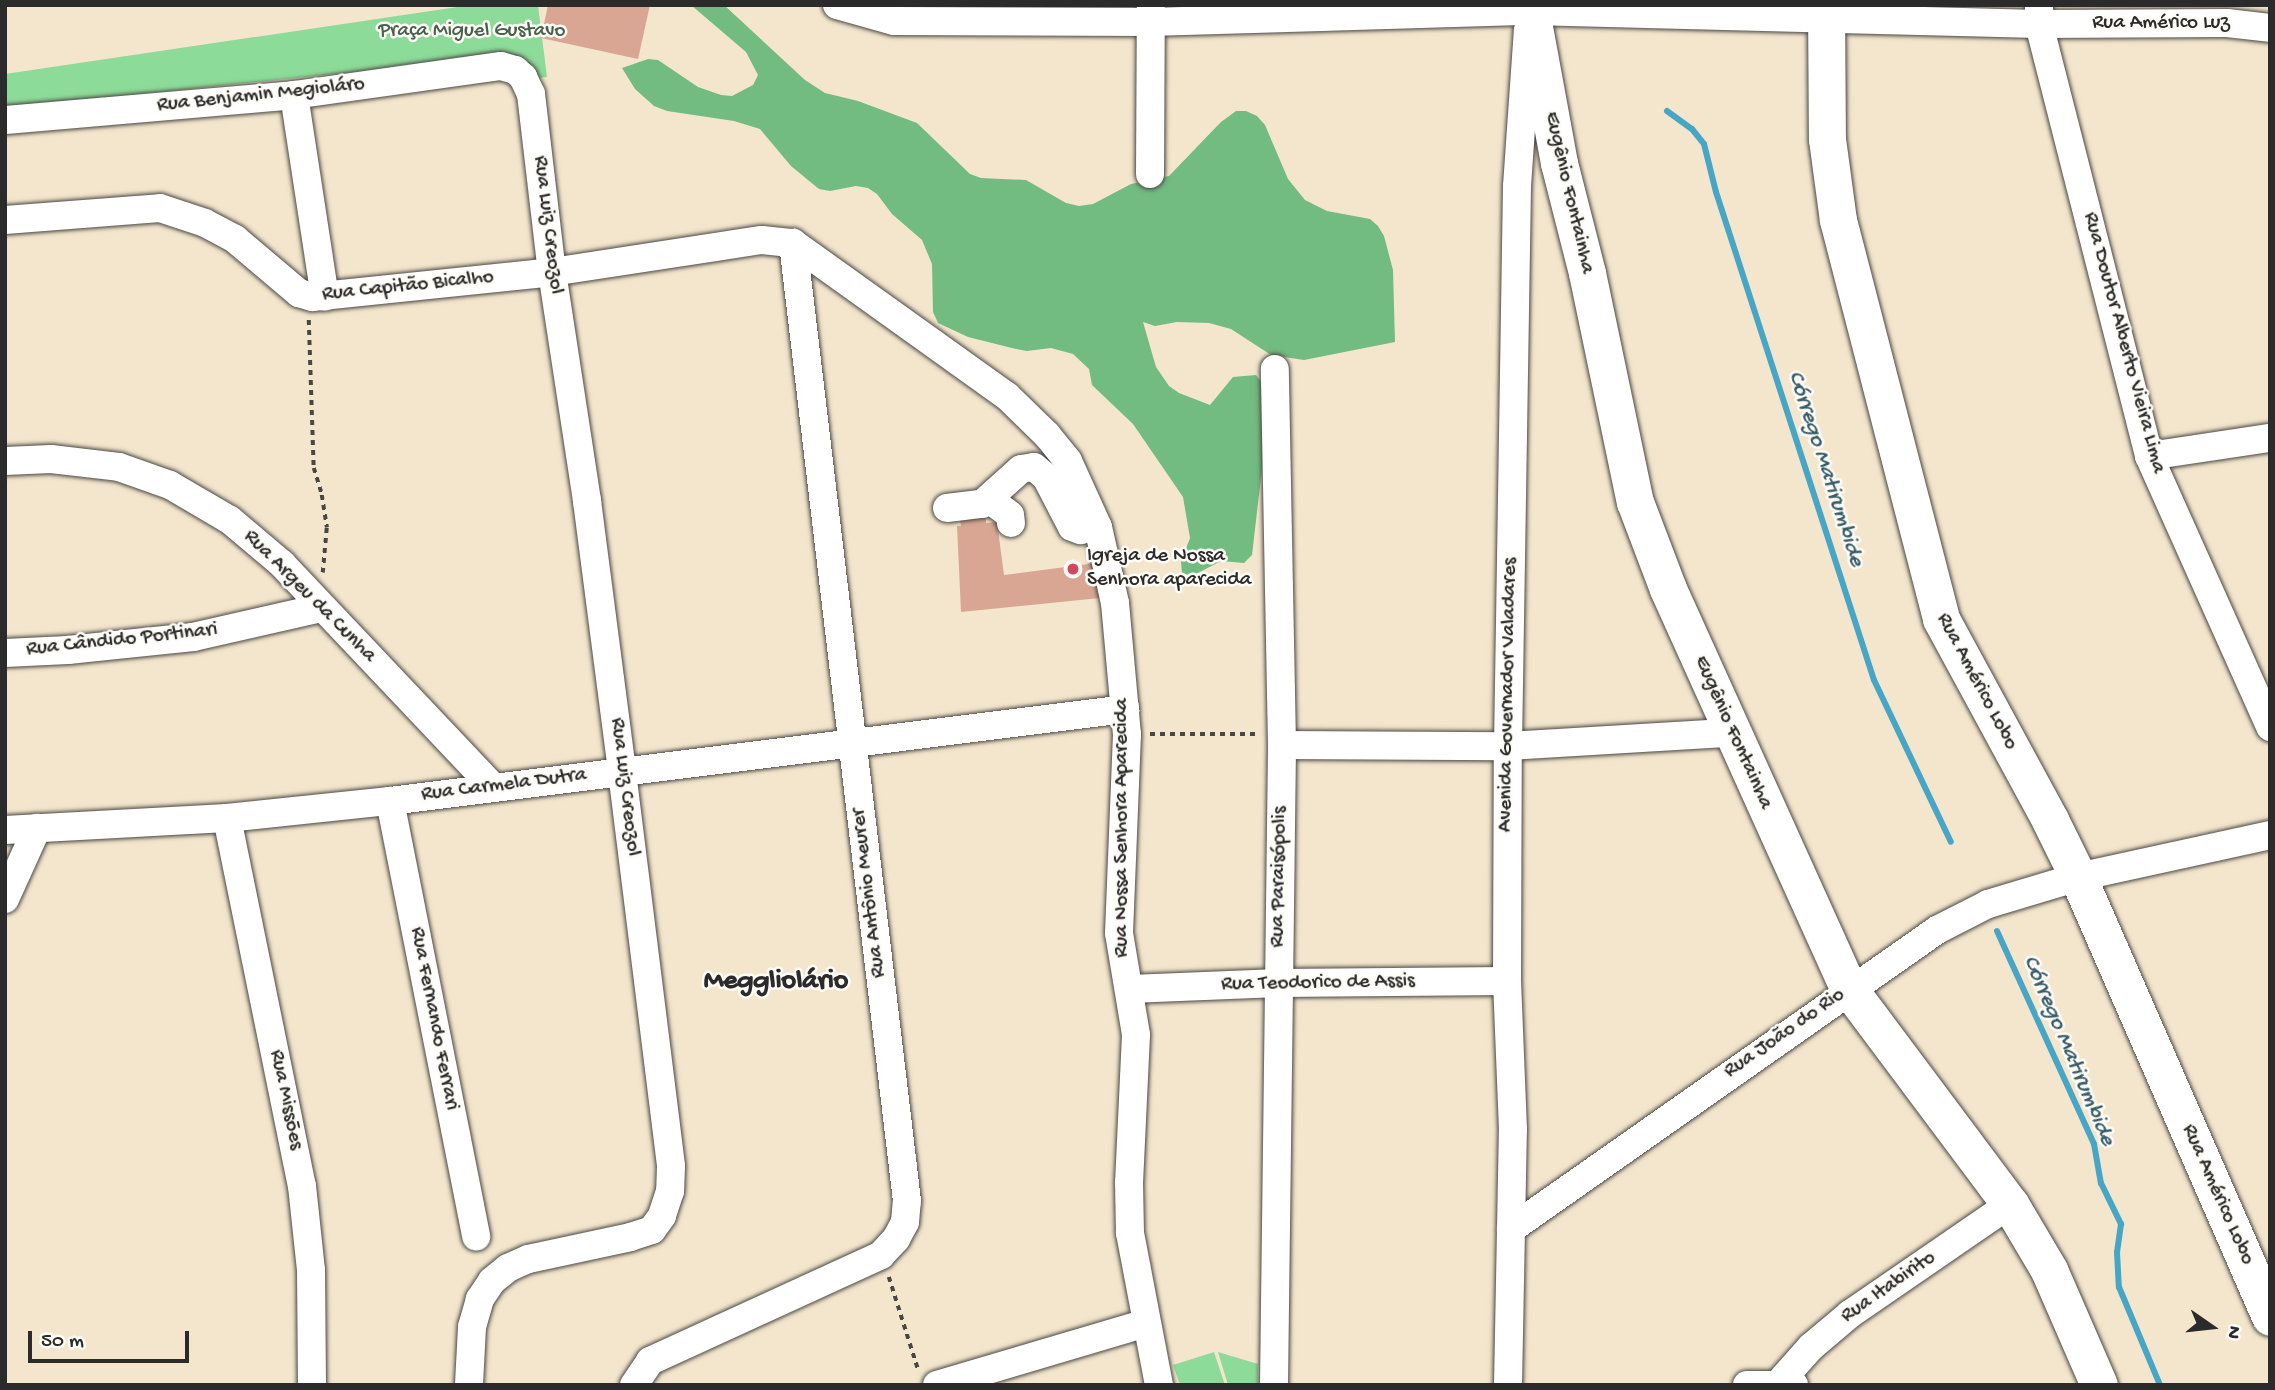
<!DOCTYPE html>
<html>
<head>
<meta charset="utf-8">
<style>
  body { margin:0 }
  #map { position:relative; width:2275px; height:1390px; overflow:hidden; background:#f4e6cd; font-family:"Gochi Hand",sans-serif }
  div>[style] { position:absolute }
  .green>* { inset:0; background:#8ddb99 }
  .forest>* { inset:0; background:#72bb81 }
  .stream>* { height:6px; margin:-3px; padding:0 3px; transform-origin:3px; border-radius:3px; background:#47a6c6 }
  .building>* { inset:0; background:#d9a694 }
  .path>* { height:3.5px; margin-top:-1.75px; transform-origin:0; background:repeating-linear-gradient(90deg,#494743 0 5px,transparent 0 10px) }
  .roads { filter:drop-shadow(0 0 2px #494743) drop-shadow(0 0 2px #494743) }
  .minor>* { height:28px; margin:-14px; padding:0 14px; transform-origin:14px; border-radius:14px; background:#fff }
  .major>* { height:37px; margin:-18.5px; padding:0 18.5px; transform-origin:18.5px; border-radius:18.5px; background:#fff }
  .dots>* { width:19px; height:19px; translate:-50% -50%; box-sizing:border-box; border:4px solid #fdfcf7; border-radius:50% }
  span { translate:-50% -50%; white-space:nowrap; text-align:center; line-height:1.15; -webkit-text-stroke:5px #fdfcf7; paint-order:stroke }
  .street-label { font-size:21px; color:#2b2b2b }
  .park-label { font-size:21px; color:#48604c }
  .poi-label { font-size:21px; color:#2b2b2b }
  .left { translate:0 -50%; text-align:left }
  .water-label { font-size:23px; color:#365c69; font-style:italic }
  .district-label { font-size:28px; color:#2b2b2b; font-weight:700 }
  .frame { position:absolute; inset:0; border:7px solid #2b2b2b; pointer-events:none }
  .north { position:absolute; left:2177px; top:1292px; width:70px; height:70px; -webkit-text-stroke:5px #fdfcf7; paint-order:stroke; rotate:104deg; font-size:19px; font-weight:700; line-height:28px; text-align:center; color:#2b2b2b }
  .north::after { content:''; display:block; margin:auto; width:24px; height:32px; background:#2b2b2b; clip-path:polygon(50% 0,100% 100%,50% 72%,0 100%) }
  .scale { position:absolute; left:28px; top:1331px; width:161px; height:32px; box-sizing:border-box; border:4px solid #2b2b2b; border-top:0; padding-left:9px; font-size:21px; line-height:24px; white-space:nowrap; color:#2b2b2b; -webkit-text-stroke:5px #fdfcf7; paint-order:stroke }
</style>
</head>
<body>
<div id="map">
  <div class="green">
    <div style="clip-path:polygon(471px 5px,538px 5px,547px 77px,535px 78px,527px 61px,519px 56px,509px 56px,5px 108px,5px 74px)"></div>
    <div style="clip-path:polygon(1214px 1352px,1225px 1385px,1180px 1385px,1173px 1365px)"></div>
    <div style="clip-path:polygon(1218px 1352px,1258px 1364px,1258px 1385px,1228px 1385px)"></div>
  </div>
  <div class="forest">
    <div style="clip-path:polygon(691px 5px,724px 5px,805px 80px,825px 93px,858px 101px,917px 123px,970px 174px,981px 178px,1026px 180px,1066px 203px,1079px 206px,1093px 204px,1131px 184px,1169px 176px,1221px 122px,1236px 111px,1246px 111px,1257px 116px,1265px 125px,1288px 179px,1305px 200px,1327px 211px,1370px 219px,1378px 226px,1384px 236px,1393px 270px,1395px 342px,1304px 360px,1271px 355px,1231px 329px,1209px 323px,1177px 322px,1155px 326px,1143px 322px,1156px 367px,1169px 386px,1179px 393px,1210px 405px,1233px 377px,1256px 375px,1262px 383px,1265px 443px,1252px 555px,1244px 563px,1221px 561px,1192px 576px,1182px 573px,1181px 562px,1190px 538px,1183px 497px,1133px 424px,1092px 385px,1089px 369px,1073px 354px,1051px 348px,1027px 351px,1016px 349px,968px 337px,938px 323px,933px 312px,932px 264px,922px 240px,892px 214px,877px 194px,868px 188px,856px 186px,830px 191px,819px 189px,791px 166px,760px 129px,734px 121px,667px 111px,654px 106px,635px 89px,622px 68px,648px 59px,658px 60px,698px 87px,721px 95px,732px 96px,753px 85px,758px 75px,746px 52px)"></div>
  </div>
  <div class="stream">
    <div style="left:1667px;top:111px;width:31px;rotate:36deg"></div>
    <div style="left:1692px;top:129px;width:19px;rotate:51deg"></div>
    <div style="left:1704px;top:144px;width:49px;rotate:76deg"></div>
    <div style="left:1716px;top:192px;width:513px;rotate:72.06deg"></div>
    <div style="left:1874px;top:680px;width:179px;rotate:64.6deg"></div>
    <div style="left:1997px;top:931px;width:234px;rotate:65.5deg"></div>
    <div style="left:2094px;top:1144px;width:40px;rotate:80deg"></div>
    <div style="left:2101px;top:1183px;width:46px;rotate:64deg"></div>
    <div style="left:2121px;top:1224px;width:28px;rotate:98deg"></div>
    <div style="left:2117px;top:1252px;width:35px;rotate:87deg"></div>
    <div style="left:2119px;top:1287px;width:106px;rotate:67.3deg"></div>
  </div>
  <div class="building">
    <div style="clip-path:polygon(548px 5px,650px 5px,638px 59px,541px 38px)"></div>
    <div style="clip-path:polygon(986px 517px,986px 523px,997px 522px,1004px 575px,1096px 563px,1100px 598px,961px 612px,957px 526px,961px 526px,960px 520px)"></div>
  </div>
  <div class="path">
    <div style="left:309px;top:320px;width:148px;rotate:88.1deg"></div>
    <div style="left:314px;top:468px;width:28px;rotate:73deg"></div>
    <div style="left:322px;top:495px;width:33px;rotate:81deg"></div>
    <div style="left:327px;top:528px;width:45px;rotate:95.1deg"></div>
    <div style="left:1150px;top:734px;width:108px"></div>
    <div style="left:889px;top:1277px;width:96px;rotate:72.5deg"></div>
  </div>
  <div class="roads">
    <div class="minor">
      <div style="left:837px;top:5px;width:59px;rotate:15.7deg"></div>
      <div style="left:894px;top:21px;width:256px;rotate:0.2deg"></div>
      <div style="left:1150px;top:22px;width:380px;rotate:-1.7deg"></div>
      <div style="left:1530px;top:11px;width:509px;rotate:1.46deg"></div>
      <div style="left:2039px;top:24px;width:188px;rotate:-0.3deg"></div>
      <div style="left:2227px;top:23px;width:43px;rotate:6.6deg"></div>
      <div style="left:2039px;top:7px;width:17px;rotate:90deg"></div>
      <div style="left:2039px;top:24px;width:446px;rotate:75.7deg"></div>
      <div style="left:2149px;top:456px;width:297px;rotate:65.9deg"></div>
      <div style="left:294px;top:95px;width:204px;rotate:81.3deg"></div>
      <div style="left:5px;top:120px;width:290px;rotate:-4.9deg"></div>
      <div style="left:294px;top:95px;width:209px;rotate:-8deg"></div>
      <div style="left:501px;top:66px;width:15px;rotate:16deg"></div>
      <div style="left:515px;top:70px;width:11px;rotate:41deg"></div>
      <div style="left:523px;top:77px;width:19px;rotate:65deg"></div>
      <div style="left:531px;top:94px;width:179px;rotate:83.3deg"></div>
      <div style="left:552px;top:272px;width:232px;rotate:81.3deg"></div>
      <div style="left:587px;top:501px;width:273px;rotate:82.6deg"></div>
      <div style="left:622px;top:772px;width:397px;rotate:82.9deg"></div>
      <div style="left:671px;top:1166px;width:25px;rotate:92deg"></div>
      <div style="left:670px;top:1191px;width:26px;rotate:108deg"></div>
      <div style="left:662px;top:1216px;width:17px;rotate:126deg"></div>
      <div style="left:652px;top:1230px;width:22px;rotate:162deg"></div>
      <div style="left:631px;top:1237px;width:105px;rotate:167.9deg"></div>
      <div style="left:528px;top:1259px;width:22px;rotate:156deg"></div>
      <div style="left:508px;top:1268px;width:21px;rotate:141deg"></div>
      <div style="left:492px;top:1281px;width:22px;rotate:124deg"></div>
      <div style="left:480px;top:1299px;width:29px;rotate:106deg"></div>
      <div style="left:472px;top:1327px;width:58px;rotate:93deg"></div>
      <div style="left:1150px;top:174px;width:168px;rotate:-89.7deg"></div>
      <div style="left:5px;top:220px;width:155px;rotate:-4.4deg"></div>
      <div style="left:160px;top:208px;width:47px;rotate:18.4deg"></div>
      <div style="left:205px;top:223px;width:34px;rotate:28deg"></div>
      <div style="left:235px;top:239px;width:84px;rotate:40.2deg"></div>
      <div style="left:299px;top:293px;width:14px;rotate:17deg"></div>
      <div style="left:312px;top:297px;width:241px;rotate:-5.9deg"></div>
      <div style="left:552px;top:272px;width:212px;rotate:-8.7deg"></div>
      <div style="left:762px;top:240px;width:31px;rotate:6deg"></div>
      <div style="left:793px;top:243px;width:263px;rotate:35.6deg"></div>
      <div style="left:1007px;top:396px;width:56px;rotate:44.3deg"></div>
      <div style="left:1047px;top:435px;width:33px;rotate:51deg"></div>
      <div style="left:1068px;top:461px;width:72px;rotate:65.6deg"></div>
      <div style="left:1098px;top:527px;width:78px;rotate:77.4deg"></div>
      <div style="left:1115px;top:603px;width:132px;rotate:84.8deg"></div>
      <div style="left:1127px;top:734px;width:199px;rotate:92.3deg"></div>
      <div style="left:1119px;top:933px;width:103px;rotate:80.5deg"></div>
      <div style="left:1136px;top:1035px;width:147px;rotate:92.7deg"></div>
      <div style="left:1129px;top:1182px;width:51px;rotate:88.9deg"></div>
      <div style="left:1130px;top:1233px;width:155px;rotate:79.2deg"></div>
      <div style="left:2149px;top:456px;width:122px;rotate:-8.5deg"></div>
      <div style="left:5px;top:461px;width:46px;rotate:-2.5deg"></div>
      <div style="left:51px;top:459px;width:68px;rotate:6.7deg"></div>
      <div style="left:119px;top:467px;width:54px;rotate:19.4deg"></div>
      <div style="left:170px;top:485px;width:69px;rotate:30.3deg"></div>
      <div style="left:230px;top:520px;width:68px;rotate:40.2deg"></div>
      <div style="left:282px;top:564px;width:307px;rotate:46.6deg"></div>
      <div style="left:989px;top:499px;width:26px;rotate:37deg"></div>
      <div style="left:1010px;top:515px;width:8px;rotate:83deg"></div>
      <div style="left:947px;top:508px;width:35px;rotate:-7deg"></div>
      <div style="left:982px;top:504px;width:52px;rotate:-41.9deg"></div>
      <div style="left:1021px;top:469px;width:13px;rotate:-9deg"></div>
      <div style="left:1034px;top:467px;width:16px;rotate:40deg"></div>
      <div style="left:1046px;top:477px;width:56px;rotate:62.5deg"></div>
      <div style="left:1072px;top:527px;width:9px;rotate:21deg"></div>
      <div style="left:1080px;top:530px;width:18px;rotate:-9deg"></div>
      <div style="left:5px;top:653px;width:63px;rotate:-2.7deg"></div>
      <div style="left:68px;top:650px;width:126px;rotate:-5.9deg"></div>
      <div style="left:193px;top:637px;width:131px;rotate:-12.8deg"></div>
      <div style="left:1282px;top:745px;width:226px;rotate:0.3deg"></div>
      <div style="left:1508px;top:746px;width:222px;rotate:-3.4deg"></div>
      <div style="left:390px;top:801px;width:444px;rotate:78.8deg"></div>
      <div style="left:227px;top:818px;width:376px;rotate:78.5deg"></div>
      <div style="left:302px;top:1186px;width:84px;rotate:83.9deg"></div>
      <div style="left:311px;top:1270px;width:115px;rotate:89.5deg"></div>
      <div style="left:5px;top:830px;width:222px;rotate:-3.1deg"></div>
      <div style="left:227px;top:818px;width:164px;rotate:-6deg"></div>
      <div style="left:390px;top:801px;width:741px;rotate:-7.13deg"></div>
      <div style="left:5px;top:899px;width:78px;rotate:-65.7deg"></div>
      <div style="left:1130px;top:989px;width:149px;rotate:-2.3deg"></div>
      <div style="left:1279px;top:983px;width:228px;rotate:-0.5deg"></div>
      <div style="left:1511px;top:1229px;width:520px;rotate:-35.06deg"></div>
      <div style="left:1937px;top:930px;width:57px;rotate:-27deg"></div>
      <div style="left:1988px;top:904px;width:94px;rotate:-16.7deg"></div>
      <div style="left:2078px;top:877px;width:197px;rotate:-12.3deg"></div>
      <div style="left:1778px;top:1384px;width:50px;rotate:-48.3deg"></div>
      <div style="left:1811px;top:1347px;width:51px;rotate:-40.2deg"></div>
      <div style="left:1850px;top:1314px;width:194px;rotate:-34.5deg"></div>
      <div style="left:634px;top:1385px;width:29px;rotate:-56deg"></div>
      <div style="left:650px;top:1361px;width:254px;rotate:-24.6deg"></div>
      <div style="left:881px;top:1255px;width:22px;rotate:-47deg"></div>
      <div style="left:896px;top:1239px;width:19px;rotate:-62deg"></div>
      <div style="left:905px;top:1222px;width:21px;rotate:-85deg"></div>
      <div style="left:907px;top:1201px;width:965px;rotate:-96.79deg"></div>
      <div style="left:937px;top:1385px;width:218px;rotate:-16.5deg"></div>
      <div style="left:1274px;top:1385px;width:640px;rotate:-89.28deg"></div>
      <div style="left:1282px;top:745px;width:376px;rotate:-91.1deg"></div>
      <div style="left:1508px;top:1385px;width:255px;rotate:-88.9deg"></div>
      <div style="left:1513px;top:1130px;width:149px;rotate:-92.3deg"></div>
      <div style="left:1507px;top:981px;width:235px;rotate:-89.8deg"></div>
      <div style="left:1508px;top:746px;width:560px;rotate:-89.08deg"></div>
      <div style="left:1517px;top:186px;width:156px;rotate:-86deg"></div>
      <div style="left:1747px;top:1385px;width:47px"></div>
    </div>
    <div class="major">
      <div style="left:1530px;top:5px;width:161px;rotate:79.6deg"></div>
      <div style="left:1559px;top:163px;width:114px;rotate:75.7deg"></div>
      <div style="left:1587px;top:273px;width:234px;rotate:78.2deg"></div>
      <div style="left:1635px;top:502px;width:93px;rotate:69.2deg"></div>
      <div style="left:1668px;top:589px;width:439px;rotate:65.7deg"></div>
      <div style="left:1849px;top:989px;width:269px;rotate:53.2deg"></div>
      <div style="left:2010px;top:1204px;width:77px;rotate:59.4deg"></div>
      <div style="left:2049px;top:1270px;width:125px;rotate:66.5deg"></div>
      <div style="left:1826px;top:5px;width:134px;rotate:89.6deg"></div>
      <div style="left:1827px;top:139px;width:82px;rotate:82.3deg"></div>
      <div style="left:1838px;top:220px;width:412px;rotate:75.5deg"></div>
      <div style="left:1941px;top:619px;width:229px;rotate:61.5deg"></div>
      <div style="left:2050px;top:820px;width:64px;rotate:63.8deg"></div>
      <div style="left:2078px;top:877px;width:480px;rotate:66.4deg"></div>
    </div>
  </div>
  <div class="dots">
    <div style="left:1073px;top:569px;background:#d1495b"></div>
  </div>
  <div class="street-label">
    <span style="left:2161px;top:24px">Rua Américo Luz</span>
    <span style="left:261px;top:96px;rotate:-6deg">Rua Benjamin Megioláro</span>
    <span style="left:1568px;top:193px;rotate:77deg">Eugênio Fontainha</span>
    <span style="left:547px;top:225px;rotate:83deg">Rua Luiz Creozol</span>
    <span style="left:408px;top:287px;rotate:-6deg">Rua Capitão Bicalho</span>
    <span style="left:2123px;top:343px;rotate:75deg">Rua Doutor Alberto Vieira Lima</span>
    <span style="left:309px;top:597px;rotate:45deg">Rua Argeu da Cunha</span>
    <span style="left:122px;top:641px;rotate:-6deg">Rua Cândido Portinari</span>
    <span style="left:1976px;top:682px;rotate:62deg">Rua Américo Lobo</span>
    <span style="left:1509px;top:695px;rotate:-89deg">Avenida Governador Valadares</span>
    <span style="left:1732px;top:733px;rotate:66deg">Eugênio Fontainha</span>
    <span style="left:504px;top:786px;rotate:-7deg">Rua Carmela Dutra</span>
    <span style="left:624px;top:787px;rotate:83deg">Rua Luiz Creozol</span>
    <span style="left:1123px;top:828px;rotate:-90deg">Rua Nossa Senhora Aparecida</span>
    <span style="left:1280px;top:877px;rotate:-89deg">Rua Paraisópolis</span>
    <span style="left:870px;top:893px;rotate:-97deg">Rua Antônio Meurer</span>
    <span style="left:1318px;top:984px;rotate:-1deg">Rua Teodorico de Assis</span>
    <span style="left:433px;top:1019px;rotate:79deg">Rua Fernando Ferrari</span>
    <span style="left:1785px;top:1034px;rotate:-35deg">Rua João do Rio</span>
    <span style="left:285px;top:1100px;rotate:78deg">Rua Missões</span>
    <span style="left:2217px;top:1195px;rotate:66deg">Rua Américo Lobo</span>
    <span style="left:1889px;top:1288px;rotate:-35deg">Rua Itabirito</span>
  </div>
  <div class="park-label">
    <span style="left:472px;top:32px">Praça Miguel Gustavo</span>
  </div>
  <div class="poi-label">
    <span class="left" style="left:1087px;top:569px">Igreja de Nossa<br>Senhora aparecida</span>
  </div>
  <div class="water-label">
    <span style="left:1825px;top:469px;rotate:72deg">Córrego Matirumbide</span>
    <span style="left:2068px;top:1051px;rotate:67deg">Córrego Matirumbide</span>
  </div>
  <div class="district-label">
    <span style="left:776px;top:982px">Meggliolário</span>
  </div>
  <div class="frame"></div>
  <div class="north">N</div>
  <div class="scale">50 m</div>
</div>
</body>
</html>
